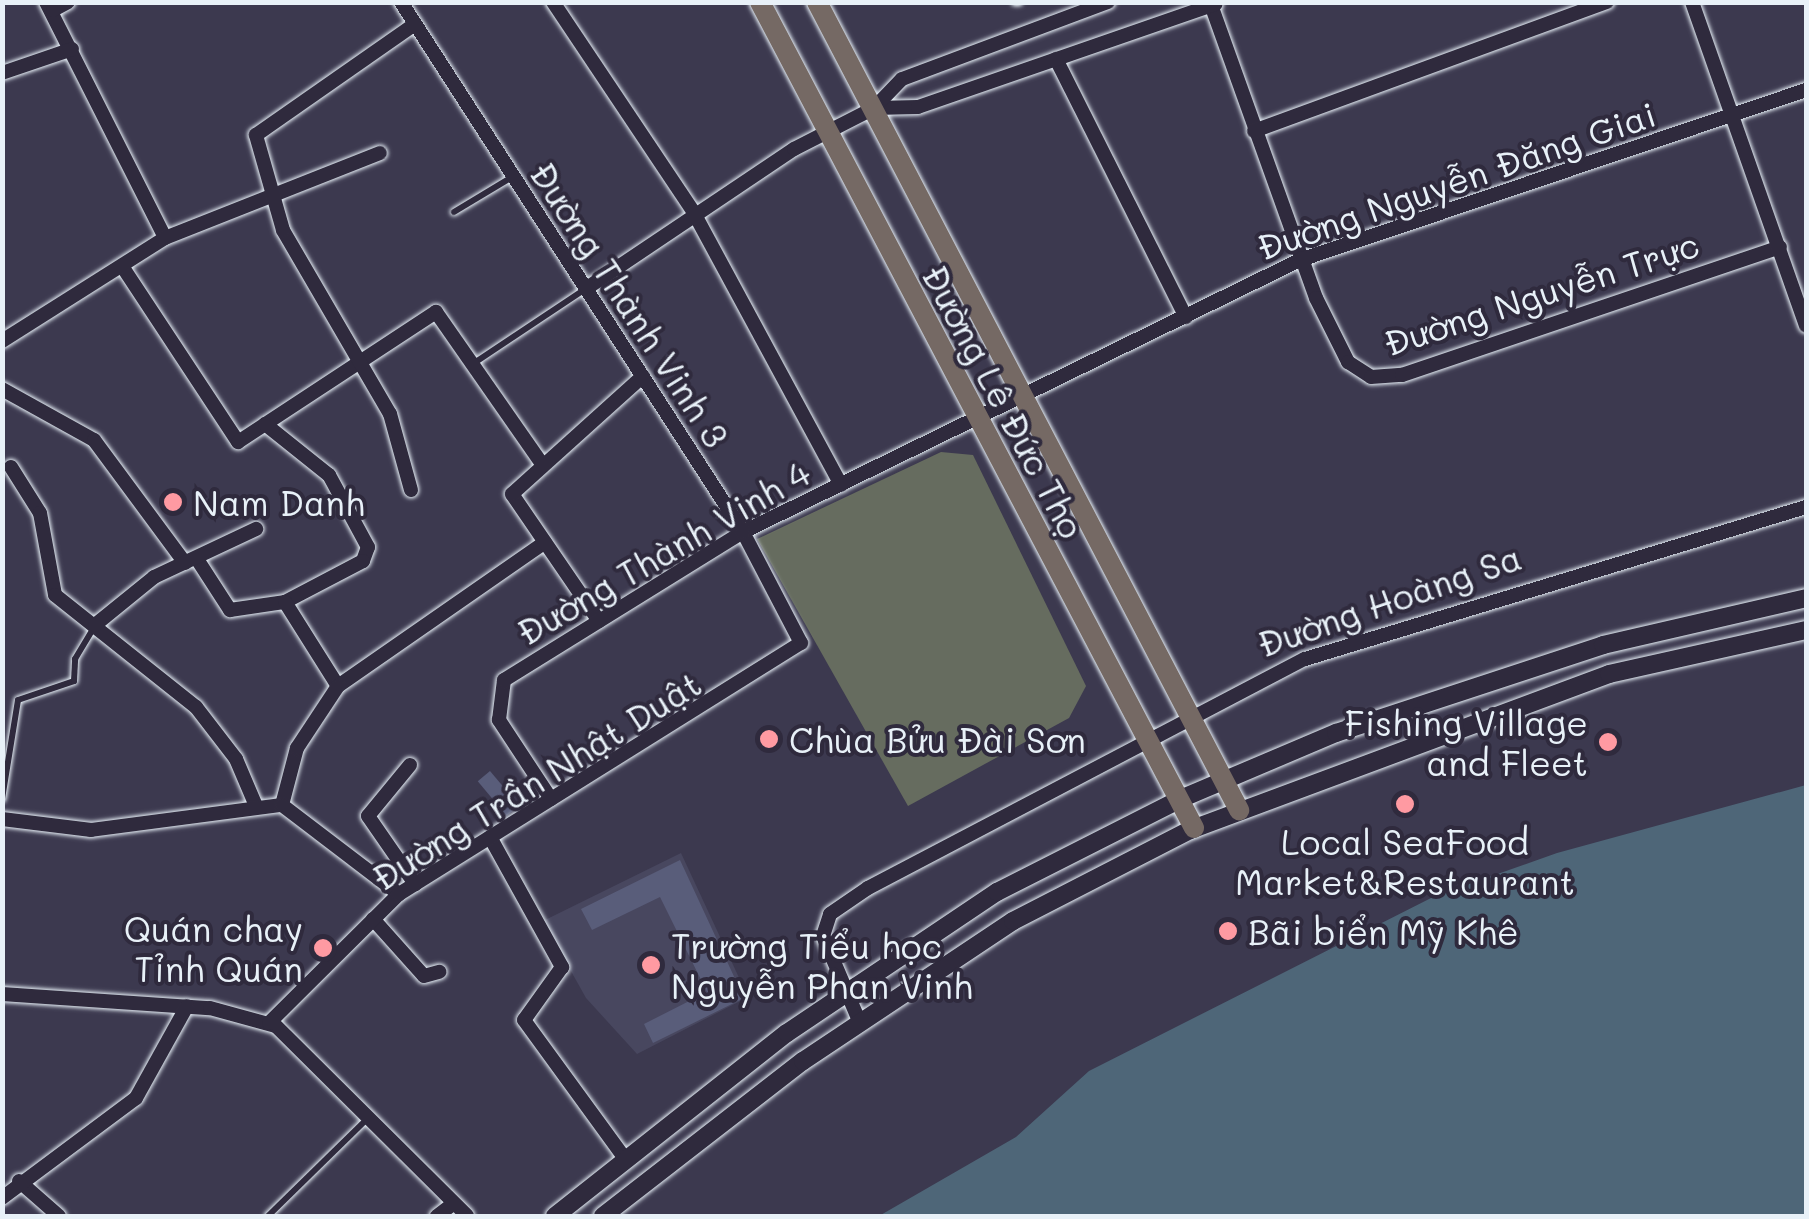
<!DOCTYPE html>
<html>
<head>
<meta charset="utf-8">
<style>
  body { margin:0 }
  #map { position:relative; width:1809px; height:1219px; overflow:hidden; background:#3c394f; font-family:Mali,sans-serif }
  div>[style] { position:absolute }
  .built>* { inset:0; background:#48475f }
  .green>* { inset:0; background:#666c5f }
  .water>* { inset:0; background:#4e6678 }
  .building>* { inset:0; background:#595d7a; transform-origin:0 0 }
  .roads { filter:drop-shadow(0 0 2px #e8f1f8) drop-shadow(0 0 2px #e8f1f8) }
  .lane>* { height:6px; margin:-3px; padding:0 3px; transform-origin:3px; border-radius:3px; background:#2f2a3d }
  .street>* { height:14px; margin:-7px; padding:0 7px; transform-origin:7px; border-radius:7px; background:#2f2a3d }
  .secondary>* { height:18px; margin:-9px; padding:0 9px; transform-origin:9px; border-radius:9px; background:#2f2a3d }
  .primary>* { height:20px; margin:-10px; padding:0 10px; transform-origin:10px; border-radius:10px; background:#756964 }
  .dots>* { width:28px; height:28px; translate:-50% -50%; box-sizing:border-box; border:5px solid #2f2a3d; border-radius:50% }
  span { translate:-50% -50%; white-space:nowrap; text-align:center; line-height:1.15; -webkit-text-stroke:8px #2f2a3d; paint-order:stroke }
  .street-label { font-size:35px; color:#e8f1f8 }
  .poi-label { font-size:35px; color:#e8f1f8 }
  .left { translate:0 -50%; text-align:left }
  .right { translate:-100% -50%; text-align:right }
  .frame { position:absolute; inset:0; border:5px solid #e8f1f8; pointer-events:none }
</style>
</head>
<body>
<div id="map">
  <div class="built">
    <div style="clip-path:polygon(681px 853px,748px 997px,637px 1054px,586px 998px,543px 921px)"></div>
  </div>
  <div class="green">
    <div style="clip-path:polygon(941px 452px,973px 455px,1086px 686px,1069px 718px,908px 806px,757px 539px)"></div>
  </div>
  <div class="water">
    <div style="clip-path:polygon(1806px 785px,1806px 1216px,879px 1216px,1016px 1137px,1089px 1071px,1435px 896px,1557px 853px)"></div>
  </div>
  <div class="building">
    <div style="left:490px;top:771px;width:45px;height:16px;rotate:50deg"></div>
    <div style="clip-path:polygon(680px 860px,744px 998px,653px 1043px,644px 1024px,707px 992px,660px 897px,592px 930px,581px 909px)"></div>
  </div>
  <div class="roads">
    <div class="lane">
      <div style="left:1015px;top:2px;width:4px"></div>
      <div style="left:454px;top:212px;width:68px;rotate:-31.1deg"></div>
      <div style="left:474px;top:363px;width:132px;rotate:-33.6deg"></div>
      <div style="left:2px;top:799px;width:100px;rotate:-80.8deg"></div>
      <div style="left:18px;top:700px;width:59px;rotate:-18.7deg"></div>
      <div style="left:74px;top:681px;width:22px;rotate:-87deg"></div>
      <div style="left:75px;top:659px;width:39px;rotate:-59deg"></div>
      <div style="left:268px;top:1216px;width:139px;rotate:-44.4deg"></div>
    </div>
    <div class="street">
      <div style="left:46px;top:2px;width:264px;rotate:63.2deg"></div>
      <div style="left:553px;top:2px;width:254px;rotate:56.2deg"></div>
      <div style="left:694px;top:213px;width:309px;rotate:61.6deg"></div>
      <div style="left:1210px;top:2px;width:314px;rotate:70.3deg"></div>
      <div style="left:1316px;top:298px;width:72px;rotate:63.4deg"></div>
      <div style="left:1348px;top:362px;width:27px;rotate:33deg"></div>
      <div style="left:1371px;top:377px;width:31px;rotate:-4deg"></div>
      <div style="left:1402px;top:375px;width:399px;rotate:-18.7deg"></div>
      <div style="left:1692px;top:2px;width:343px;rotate:70.6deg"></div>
      <div style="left:53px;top:10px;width:17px;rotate:-28deg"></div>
      <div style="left:1056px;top:59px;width:289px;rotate:63.3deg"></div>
      <div style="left:2px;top:73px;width:74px;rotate:-18.9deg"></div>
      <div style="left:874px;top:108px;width:44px;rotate:-1.3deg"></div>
      <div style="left:918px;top:107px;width:315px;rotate:-19.1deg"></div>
      <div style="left:1254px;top:131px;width:376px;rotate:-20.1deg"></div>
      <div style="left:122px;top:266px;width:211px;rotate:56.6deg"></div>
      <div style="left:238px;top:442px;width:237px;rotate:-33.3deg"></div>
      <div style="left:436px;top:312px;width:185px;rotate:55.1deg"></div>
      <div style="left:587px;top:288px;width:249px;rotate:-33.9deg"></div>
      <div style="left:794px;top:149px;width:90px;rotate:-27.1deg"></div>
      <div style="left:874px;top:108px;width:40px;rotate:-46deg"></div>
      <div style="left:902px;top:79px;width:220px;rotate:-20.5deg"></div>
      <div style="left:2px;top:341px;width:193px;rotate:-32.3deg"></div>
      <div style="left:165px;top:238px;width:231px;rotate:-21.6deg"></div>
      <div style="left:2px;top:389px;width:105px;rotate:29deg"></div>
      <div style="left:94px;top:440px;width:153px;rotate:53.5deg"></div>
      <div style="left:265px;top:424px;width:82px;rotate:38.6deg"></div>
      <div style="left:329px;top:475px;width:82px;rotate:61.6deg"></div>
      <div style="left:368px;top:547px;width:15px;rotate:110deg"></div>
      <div style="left:363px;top:561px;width:88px;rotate:152.3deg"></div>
      <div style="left:11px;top:467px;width:54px;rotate:57.8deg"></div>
      <div style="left:40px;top:513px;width:83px;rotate:79.6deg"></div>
      <div style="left:55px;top:595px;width:180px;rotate:38.5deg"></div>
      <div style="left:196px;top:707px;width:66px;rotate:52.4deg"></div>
      <div style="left:236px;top:759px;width:51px;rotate:66.9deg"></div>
      <div style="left:411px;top:490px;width:79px;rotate:-105.4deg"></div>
      <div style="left:390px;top:414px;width:213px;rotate:-120.2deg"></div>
      <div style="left:283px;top:230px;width:99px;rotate:-105.9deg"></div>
      <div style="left:256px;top:135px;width:189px;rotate:-34.9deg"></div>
      <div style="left:197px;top:559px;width:61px;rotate:57.1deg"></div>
      <div style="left:230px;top:610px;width:56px;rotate:-8.3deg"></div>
      <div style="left:285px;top:602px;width:99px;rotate:57.8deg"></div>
      <div style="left:338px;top:686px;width:252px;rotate:-34.8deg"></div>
      <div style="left:599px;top:621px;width:154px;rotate:-124.4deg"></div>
      <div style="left:512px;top:494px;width:176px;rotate:-42deg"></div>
      <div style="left:95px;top:625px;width:76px;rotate:-39.1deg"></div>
      <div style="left:154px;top:577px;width:113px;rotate:-25.2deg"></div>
      <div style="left:410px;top:765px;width:66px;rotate:129.5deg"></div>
      <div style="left:368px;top:816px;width:83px;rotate:55.3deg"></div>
      <div style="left:551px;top:799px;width:95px;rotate:-123.4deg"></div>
      <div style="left:499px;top:720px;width:40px;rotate:-82.9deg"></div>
      <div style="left:504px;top:680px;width:281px;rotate:-31.8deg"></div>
      <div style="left:743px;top:532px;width:620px;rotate:-26.03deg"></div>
      <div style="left:1300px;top:260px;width:534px;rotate:-18.57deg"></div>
      <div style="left:282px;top:805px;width:59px;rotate:-75.3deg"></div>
      <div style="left:297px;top:748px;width:74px;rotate:-56.5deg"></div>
      <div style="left:2px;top:819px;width:90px;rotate:7deg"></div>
      <div style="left:91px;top:830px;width:193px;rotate:-7.5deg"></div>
      <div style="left:282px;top:805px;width:147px;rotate:37.3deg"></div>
      <div style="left:490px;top:837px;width:149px;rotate:61deg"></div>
      <div style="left:562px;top:967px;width:65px;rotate:125.6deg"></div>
      <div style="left:524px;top:1020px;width:173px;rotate:53.9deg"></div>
      <div style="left:373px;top:919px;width:76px;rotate:48.2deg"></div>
      <div style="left:424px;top:976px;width:16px;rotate:-15deg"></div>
      <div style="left:2px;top:994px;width:208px;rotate:3.9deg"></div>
      <div style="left:210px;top:1008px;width:68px;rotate:15.3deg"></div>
      <div style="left:276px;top:1026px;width:269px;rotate:44.8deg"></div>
      <div style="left:269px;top:1023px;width:183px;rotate:-44.8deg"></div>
      <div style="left:399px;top:894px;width:474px;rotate:-32deg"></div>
      <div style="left:801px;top:643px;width:125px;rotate:-117.6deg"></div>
      <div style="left:743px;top:532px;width:631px;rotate:-122.83deg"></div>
      <div style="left:860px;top:1023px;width:95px;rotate:-113deg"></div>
      <div style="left:823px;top:936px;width:23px;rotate:-72deg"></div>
      <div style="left:830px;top:914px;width:46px;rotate:-34.4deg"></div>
      <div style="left:868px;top:888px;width:493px;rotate:-27.7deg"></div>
      <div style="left:1305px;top:659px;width:524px;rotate:-16.88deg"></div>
      <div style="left:19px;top:1181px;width:53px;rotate:41.2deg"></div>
      <div style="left:2px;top:1198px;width:167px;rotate:-36.7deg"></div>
      <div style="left:136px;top:1098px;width:105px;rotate:-61deg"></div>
      <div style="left:437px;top:1216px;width:21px;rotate:-37deg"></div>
    </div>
    <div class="secondary">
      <div style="left:555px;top:1216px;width:295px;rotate:-38.3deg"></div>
      <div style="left:787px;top:1033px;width:253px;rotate:-33.9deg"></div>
      <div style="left:997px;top:892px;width:203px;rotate:-26.9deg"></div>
      <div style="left:1178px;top:800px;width:172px;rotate:-23deg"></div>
      <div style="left:1336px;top:733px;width:281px;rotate:-18.2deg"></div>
      <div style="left:1603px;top:645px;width:208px;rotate:-13deg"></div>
      <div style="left:603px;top:1216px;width:253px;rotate:-37.8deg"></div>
      <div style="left:803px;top:1061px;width:252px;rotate:-33.7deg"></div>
      <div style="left:1013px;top:921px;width:199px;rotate:-27.2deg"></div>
      <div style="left:1190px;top:830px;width:447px;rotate:-20.4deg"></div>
      <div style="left:1609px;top:674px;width:202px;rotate:-12.6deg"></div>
    </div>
    <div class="primary">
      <div style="left:760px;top:2px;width:933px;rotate:62.28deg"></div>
      <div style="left:817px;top:2px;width:912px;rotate:62.42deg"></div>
    </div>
  </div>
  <div class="dots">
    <div style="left:173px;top:502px;background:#ff9aa2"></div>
    <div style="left:769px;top:739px;background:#ff9aa2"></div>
    <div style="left:1608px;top:742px;background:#ff9aa2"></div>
    <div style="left:1405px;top:804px;background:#ff9aa2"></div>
    <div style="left:1228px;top:931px;background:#ff9aa2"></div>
    <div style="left:323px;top:948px;background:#ff9aa2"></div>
    <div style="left:651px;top:965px;background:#ff9aa2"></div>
  </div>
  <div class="street-label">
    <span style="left:1456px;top:180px;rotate:-19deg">Đường Nguyễn Đăng Giai</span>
    <span style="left:1541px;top:293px;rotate:-18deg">Đường Nguyễn Trực</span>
    <span style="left:630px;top:304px;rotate:57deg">Đường Thành Vinh 3</span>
    <span style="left:1004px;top:401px;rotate:62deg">Đường Lê Đức Thọ</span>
    <span style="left:663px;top:552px;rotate:-30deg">Đường Thành Vinh 4</span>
    <span style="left:1389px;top:600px;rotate:-19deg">Đường Hoàng Sa</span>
    <span style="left:536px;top:780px;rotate:-32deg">Đường Trần Nhật Duật</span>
  </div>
  <div class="poi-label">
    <span class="left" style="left:193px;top:502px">Nam Danh</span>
    <span class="right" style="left:1588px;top:742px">Fishing Village<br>and Fleet</span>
    <span class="left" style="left:789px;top:739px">Chùa Bửu Đài Sơn</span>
    <span style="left:1405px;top:861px">Local SeaFood<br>Market&amp;Restaurant</span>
    <span class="right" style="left:303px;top:948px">Quán chay<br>Tỉnh Quán</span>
    <span class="left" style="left:1248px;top:931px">Bãi biển Mỹ Khê</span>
    <span class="left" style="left:671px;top:965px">Trường Tiểu học<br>Nguyễn Phan Vinh</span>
  </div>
  <div class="frame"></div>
</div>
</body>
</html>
